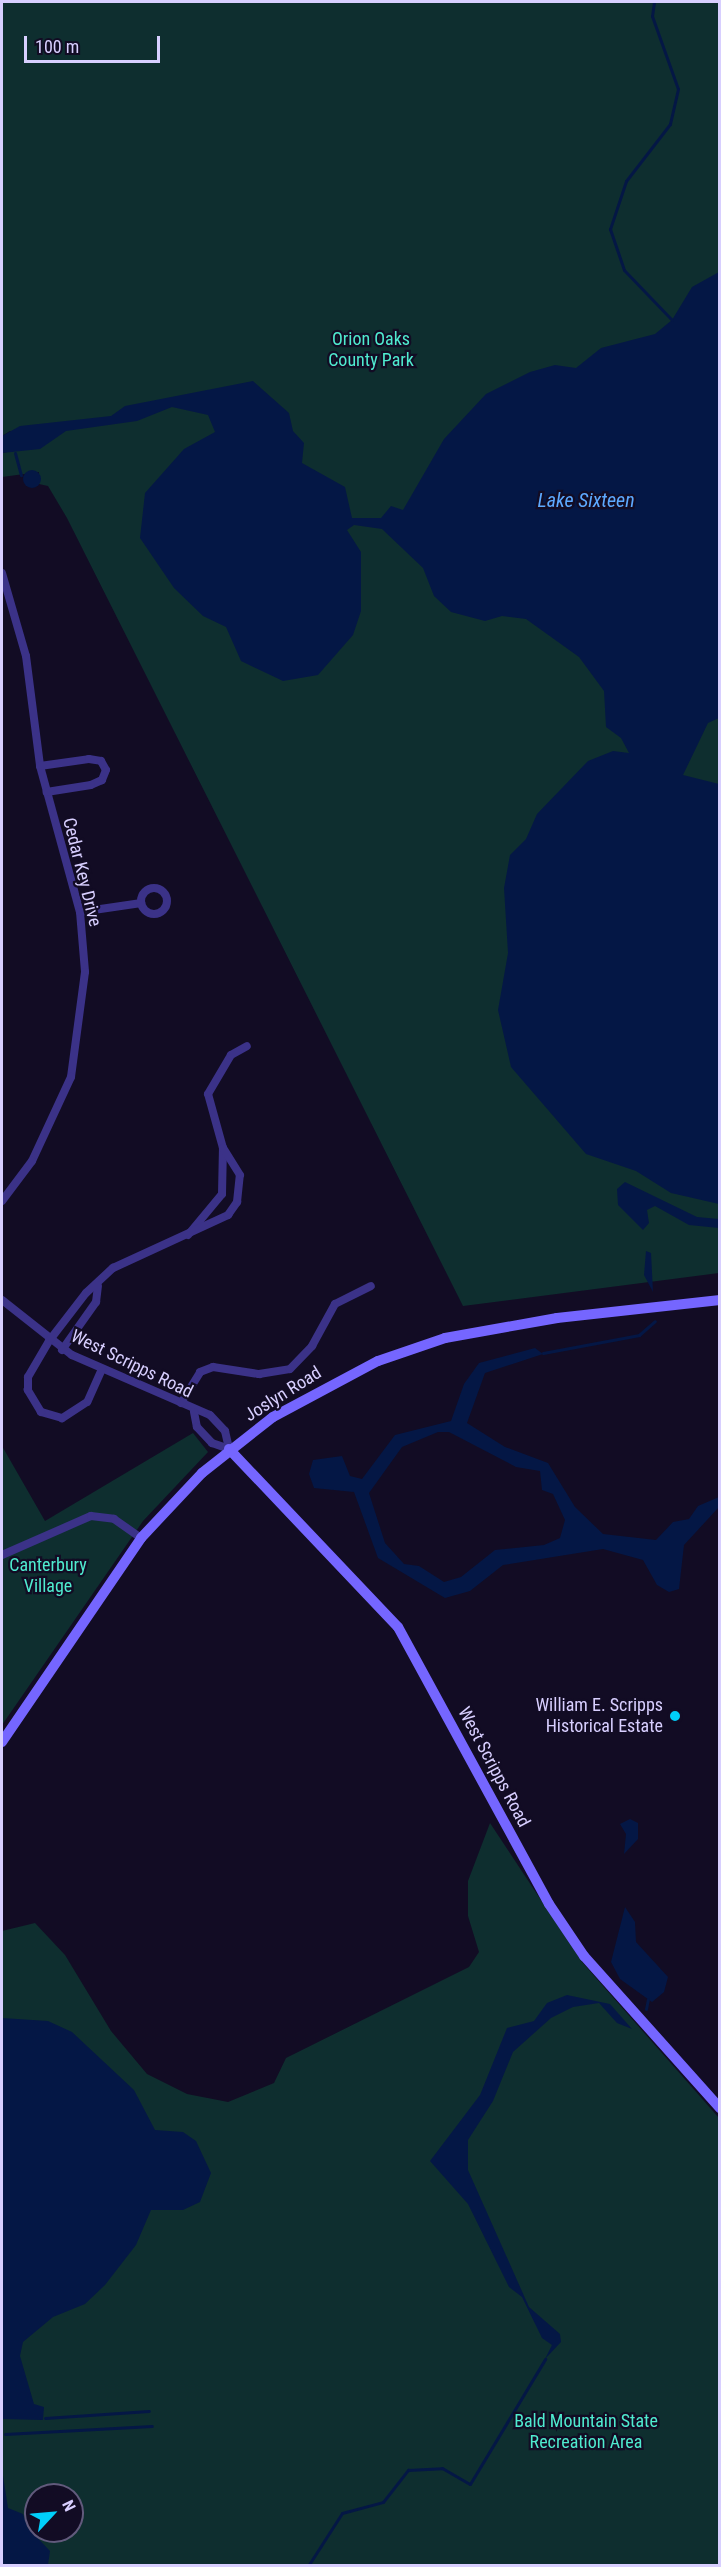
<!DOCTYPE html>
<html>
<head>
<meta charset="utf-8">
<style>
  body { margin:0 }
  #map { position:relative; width:721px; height:2567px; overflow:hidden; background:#120c24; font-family:"Roboto Condensed",sans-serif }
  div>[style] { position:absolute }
  .green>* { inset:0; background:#0e2e2f }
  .water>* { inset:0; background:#041745 }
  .round { border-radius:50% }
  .stream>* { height:3px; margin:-1.5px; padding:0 1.5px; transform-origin:1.5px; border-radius:1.5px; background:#041745 }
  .street>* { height:8px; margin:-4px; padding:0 4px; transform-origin:4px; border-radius:4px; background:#3b3288 }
  .street>.ring { margin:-4px; padding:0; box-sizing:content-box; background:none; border:8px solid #3b3288; border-radius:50% }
  .secondary>* { height:10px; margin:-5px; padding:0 5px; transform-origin:5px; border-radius:5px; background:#7566ff }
  .dots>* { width:16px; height:16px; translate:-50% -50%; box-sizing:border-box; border:3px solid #120c24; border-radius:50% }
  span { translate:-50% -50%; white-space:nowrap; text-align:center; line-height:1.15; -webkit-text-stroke:4.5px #120c24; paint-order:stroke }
  .park-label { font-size:18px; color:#4febcf }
  .street-label { font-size:18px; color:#d8cfff }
  .poi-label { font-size:18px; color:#d8cfff }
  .right { translate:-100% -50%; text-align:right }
  .water-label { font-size:20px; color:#5da9ff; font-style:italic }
  .frame { position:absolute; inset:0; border:3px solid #d8cfff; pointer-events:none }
  .north { position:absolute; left:24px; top:2483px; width:60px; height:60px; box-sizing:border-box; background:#120c24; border:2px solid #615a7c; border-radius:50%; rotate:64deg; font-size:16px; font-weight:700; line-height:24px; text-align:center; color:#d8cfff }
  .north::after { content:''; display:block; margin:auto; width:21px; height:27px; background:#00cffa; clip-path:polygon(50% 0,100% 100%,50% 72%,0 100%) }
  .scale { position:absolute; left:24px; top:36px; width:136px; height:27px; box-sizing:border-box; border:3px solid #d8cfff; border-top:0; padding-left:8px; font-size:18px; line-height:21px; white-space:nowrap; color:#d8cfff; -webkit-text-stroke:4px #120c24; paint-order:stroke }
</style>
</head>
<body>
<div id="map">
  <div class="green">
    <div style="clip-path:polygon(2px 2px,719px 2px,719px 1273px,463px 1306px,67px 518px,48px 486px,39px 484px,39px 472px,2px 477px,2px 453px,31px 448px,10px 431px,2px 436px)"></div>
    <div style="clip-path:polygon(193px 1433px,208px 1452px,143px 1521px,2px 1725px,2px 1446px,45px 1521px)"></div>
    <div style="clip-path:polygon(evenodd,490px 1823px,582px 1962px,719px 2118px,719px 2565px,2px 2565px,2px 1931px,35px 1923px,65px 1955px,111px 2031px,147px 2074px,187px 2094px,228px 2102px,274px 2083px,286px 2058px,469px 1967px,479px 1952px,468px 1916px,468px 1881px,490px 1823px,36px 2495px,72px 2495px,72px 2531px,36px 2531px,36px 2495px)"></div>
  </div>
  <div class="water">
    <div style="clip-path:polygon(719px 272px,719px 718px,708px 723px,683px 775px,719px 784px,719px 1204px,671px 1193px,636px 1171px,586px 1154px,511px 1067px,498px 1010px,508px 953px,504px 888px,510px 855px,526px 839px,537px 814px,588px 761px,613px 751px,629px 753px,621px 738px,606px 727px,604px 691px,579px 657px,526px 619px,502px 616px,485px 621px,451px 612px,434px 596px,423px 568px,382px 529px,354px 525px,347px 530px,361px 552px,361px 611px,353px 635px,318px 675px,283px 681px,241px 661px,226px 627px,203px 616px,174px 588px,140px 538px,145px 493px,184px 449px,215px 432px,208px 415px,172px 407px,137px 421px,66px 431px,40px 449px,2px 453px,2px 436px,20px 426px,111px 416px,125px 406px,253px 381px,289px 413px,293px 431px,304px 443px,302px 463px,345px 487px,352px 518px,381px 518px,391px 506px,403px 510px,444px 439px,486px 394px,530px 372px,555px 365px,576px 368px,601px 348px,655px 334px,672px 320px,692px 287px)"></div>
    <div class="round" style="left:23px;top:470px;width:18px;height:18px"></div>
    <div style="clip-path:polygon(625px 1182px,697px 1217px,719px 1219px,719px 1228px,689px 1225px,655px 1206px,647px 1210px,649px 1223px,643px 1230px,618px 1205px,617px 1189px)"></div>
    <div style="clip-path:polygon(646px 1251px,651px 1253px,653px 1292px,644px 1275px)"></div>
    <div style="clip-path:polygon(evenodd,535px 1348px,543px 1354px,485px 1373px,467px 1423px,505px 1447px,548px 1463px,575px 1507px,603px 1534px,656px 1540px,673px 1522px,689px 1519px,698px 1506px,719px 1497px,719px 1507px,684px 1545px,679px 1589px,669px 1592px,657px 1585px,643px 1560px,603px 1549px,503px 1565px,470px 1591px,445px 1598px,378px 1558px,354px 1492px,314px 1488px,309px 1474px,313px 1460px,342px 1456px,350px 1476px,362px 1479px,395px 1435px,451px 1421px,464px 1384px,479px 1363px,535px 1348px,438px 1432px,449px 1432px,516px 1467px,540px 1471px,542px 1490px,553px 1494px,565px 1520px,560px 1538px,544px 1545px,495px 1550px,461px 1577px,444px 1582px,419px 1566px,404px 1564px,385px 1543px,369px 1493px,402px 1447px,438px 1432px)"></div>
    <div style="clip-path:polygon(630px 1819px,638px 1823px,638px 1839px,624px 1854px,626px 1834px,620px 1824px)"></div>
    <div style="clip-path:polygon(625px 1907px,635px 1922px,636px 1942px,668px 1977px,664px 1992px,652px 2002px,620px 1979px,611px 1962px)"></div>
    <div style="clip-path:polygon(567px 1995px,610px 2004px,632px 2029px,617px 2023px,599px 2003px,573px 2007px,551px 2018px,513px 2052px,493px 2101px,468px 2140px,468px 2170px,529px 2307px,560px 2334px,561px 2342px,545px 2359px,552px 2345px,542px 2338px,522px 2297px,509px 2287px,468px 2204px,430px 2161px,480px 2095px,507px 2028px,534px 2021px,547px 2003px)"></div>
    <div style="clip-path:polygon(2px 2018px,48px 2021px,72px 2032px,134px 2090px,155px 2130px,183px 2132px,196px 2141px,211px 2173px,200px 2202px,183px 2210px,151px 2210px,136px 2245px,105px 2285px,85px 2304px,53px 2317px,23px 2342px,20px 2356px,34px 2404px,44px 2407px,43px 2420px,2px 2419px)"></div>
    <div style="clip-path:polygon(2px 2469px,8px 2508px,23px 2514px,28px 2528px,50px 2551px,48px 2565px,2px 2565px)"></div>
  </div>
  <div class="stream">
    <div style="left:654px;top:2px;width:14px;rotate:98deg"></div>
    <div style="left:652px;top:16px;width:77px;rotate:70.4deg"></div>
    <div style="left:678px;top:89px;width:36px;rotate:103deg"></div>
    <div style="left:670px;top:124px;width:72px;rotate:127.7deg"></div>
    <div style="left:626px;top:181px;width:51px;rotate:108.4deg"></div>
    <div style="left:610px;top:229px;width:43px;rotate:71.1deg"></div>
    <div style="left:624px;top:270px;width:69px;rotate:46.2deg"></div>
    <div style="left:15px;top:453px;width:23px;rotate:75deg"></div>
    <div style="left:543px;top:1353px;width:98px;rotate:-10.6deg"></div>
    <div style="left:639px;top:1335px;width:21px;rotate:-41deg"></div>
    <div style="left:646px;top:2009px;width:10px;rotate:-79deg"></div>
    <div style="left:45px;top:2418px;width:104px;rotate:-3.9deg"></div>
    <div style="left:5px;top:2434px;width:147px;rotate:-3.1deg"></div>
    <div style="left:308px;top:2566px;width:63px;rotate:-57.3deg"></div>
    <div style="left:342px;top:2513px;width:42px;rotate:-15deg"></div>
    <div style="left:383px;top:2502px;width:41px;rotate:-52deg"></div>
    <div style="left:408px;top:2470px;width:34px;rotate:-3deg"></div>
    <div style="left:442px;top:2468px;width:32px;rotate:30deg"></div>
    <div style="left:470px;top:2484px;width:146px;rotate:-59deg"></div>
  </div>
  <div class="street">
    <div style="left:2px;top:573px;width:86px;rotate:73.9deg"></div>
    <div style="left:26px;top:656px;width:111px;rotate:82.7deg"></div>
    <div style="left:40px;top:766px;width:151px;rotate:74.7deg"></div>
    <div style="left:80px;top:912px;width:60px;rotate:85.2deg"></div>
    <div style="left:85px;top:972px;width:106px;rotate:97.6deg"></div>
    <div style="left:71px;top:1077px;width:93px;rotate:114.9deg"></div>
    <div style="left:32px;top:1161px;width:50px;rotate:126.9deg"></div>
    <div style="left:40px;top:766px;width:49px;rotate:-8.1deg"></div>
    <div style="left:89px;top:759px;width:12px;rotate:9deg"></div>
    <div style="left:101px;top:761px;width:10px;rotate:61deg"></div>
    <div style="left:106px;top:770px;width:11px;rotate:112deg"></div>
    <div style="left:102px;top:780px;width:12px;rotate:156deg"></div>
    <div style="left:91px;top:785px;width:45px;rotate:171deg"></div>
    <div class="ring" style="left:141px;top:888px;width:18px;height:18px"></div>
    <div style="left:80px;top:912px;width:62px;rotate:-8.4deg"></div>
    <div style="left:188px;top:1235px;width:53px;rotate:-50.3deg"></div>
    <div style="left:222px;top:1194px;width:46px;rotate:-88.8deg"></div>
    <div style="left:223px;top:1148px;width:56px;rotate:-105.5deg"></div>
    <div style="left:208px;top:1094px;width:45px;rotate:-59.5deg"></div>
    <div style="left:231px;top:1055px;width:18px;rotate:-29deg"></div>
    <div style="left:2px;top:1300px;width:89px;rotate:38.2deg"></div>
    <div style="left:72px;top:1355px;width:150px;rotate:23.5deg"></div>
    <div style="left:210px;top:1415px;width:22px;rotate:47deg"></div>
    <div style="left:225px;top:1431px;width:18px;rotate:77deg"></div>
    <div style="left:62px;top:1350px;width:59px;rotate:-54.7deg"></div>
    <div style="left:96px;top:1302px;width:16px;rotate:-83deg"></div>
    <div style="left:102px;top:1369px;width:36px;rotate:114deg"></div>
    <div style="left:87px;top:1402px;width:30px;rotate:147deg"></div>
    <div style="left:62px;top:1418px;width:22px;rotate:-164deg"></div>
    <div style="left:41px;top:1412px;width:26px;rotate:-121deg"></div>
    <div style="left:28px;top:1390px;width:13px;rotate:-90deg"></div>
    <div style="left:28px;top:1377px;width:42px;rotate:-59.7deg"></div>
    <div style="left:49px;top:1341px;width:61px;rotate:-52.4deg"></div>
    <div style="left:86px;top:1293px;width:37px;rotate:-43deg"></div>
    <div style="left:113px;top:1268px;width:127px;rotate:-24.7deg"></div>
    <div style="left:228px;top:1215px;width:16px;rotate:-55deg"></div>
    <div style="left:237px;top:1202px;width:27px;rotate:-84deg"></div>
    <div style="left:240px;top:1175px;width:32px;rotate:-122deg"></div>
    <div style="left:181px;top:1403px;width:36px;rotate:-58deg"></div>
    <div style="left:200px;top:1372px;width:14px;rotate:-21deg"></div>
    <div style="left:213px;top:1367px;width:47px;rotate:8.7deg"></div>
    <div style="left:259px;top:1374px;width:31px;rotate:-9deg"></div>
    <div style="left:290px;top:1369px;width:32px;rotate:-46deg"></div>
    <div style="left:312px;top:1346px;width:48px;rotate:-61.3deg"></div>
    <div style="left:335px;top:1304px;width:40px;rotate:-26.6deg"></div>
    <div style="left:194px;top:1412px;width:15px;rotate:79deg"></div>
    <div style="left:197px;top:1427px;width:22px;rotate:47deg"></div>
    <div style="left:212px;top:1443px;width:18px;rotate:19deg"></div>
    <div style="left:2px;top:1555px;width:97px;rotate:-23.7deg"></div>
    <div style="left:91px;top:1516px;width:23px;rotate:7deg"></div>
    <div style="left:114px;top:1519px;width:33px;rotate:35deg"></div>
  </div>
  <div class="secondary">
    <div style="left:229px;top:1449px;width:245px;rotate:46.5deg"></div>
    <div style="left:398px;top:1627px;width:315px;rotate:61.4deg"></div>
    <div style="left:549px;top:1904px;width:63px;rotate:56.1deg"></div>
    <div style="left:584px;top:1956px;width:204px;rotate:48.2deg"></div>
    <div style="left:2px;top:1742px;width:247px;rotate:-55.7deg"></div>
    <div style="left:141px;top:1538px;width:89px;rotate:-46.8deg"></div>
    <div style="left:202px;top:1473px;width:90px;rotate:-38.3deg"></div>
    <div style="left:273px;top:1417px;width:119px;rotate:-28.1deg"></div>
    <div style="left:378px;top:1361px;width:71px;rotate:-18.9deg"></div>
    <div style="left:445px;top:1338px;width:114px;rotate:-10.1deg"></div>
    <div style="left:557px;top:1318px;width:164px;rotate:-6.3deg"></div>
  </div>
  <div class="dots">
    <div style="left:675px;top:1716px;background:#00cffa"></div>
  </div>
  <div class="park-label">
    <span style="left:371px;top:350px">Orion Oaks<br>County Park</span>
    <span style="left:48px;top:1576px">Canterbury<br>Village</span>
    <span style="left:586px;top:2432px">Bald Mountain State<br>Recreation Area</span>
  </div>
  <div class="street-label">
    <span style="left:82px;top:872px;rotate:76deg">Cedar Key Drive</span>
    <span style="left:132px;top:1364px;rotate:26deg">West Scripps Road</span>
    <span style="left:283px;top:1394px;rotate:-32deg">Joslyn Road</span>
    <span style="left:494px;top:1767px;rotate:62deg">West Scripps Road</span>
  </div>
  <div class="poi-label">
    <span class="right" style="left:663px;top:1716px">William E. Scripps<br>Historical Estate</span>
  </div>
  <div class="water-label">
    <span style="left:586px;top:500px">Lake Sixteen</span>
  </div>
  <div class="frame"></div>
  <div class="north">N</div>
  <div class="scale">100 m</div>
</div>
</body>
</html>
